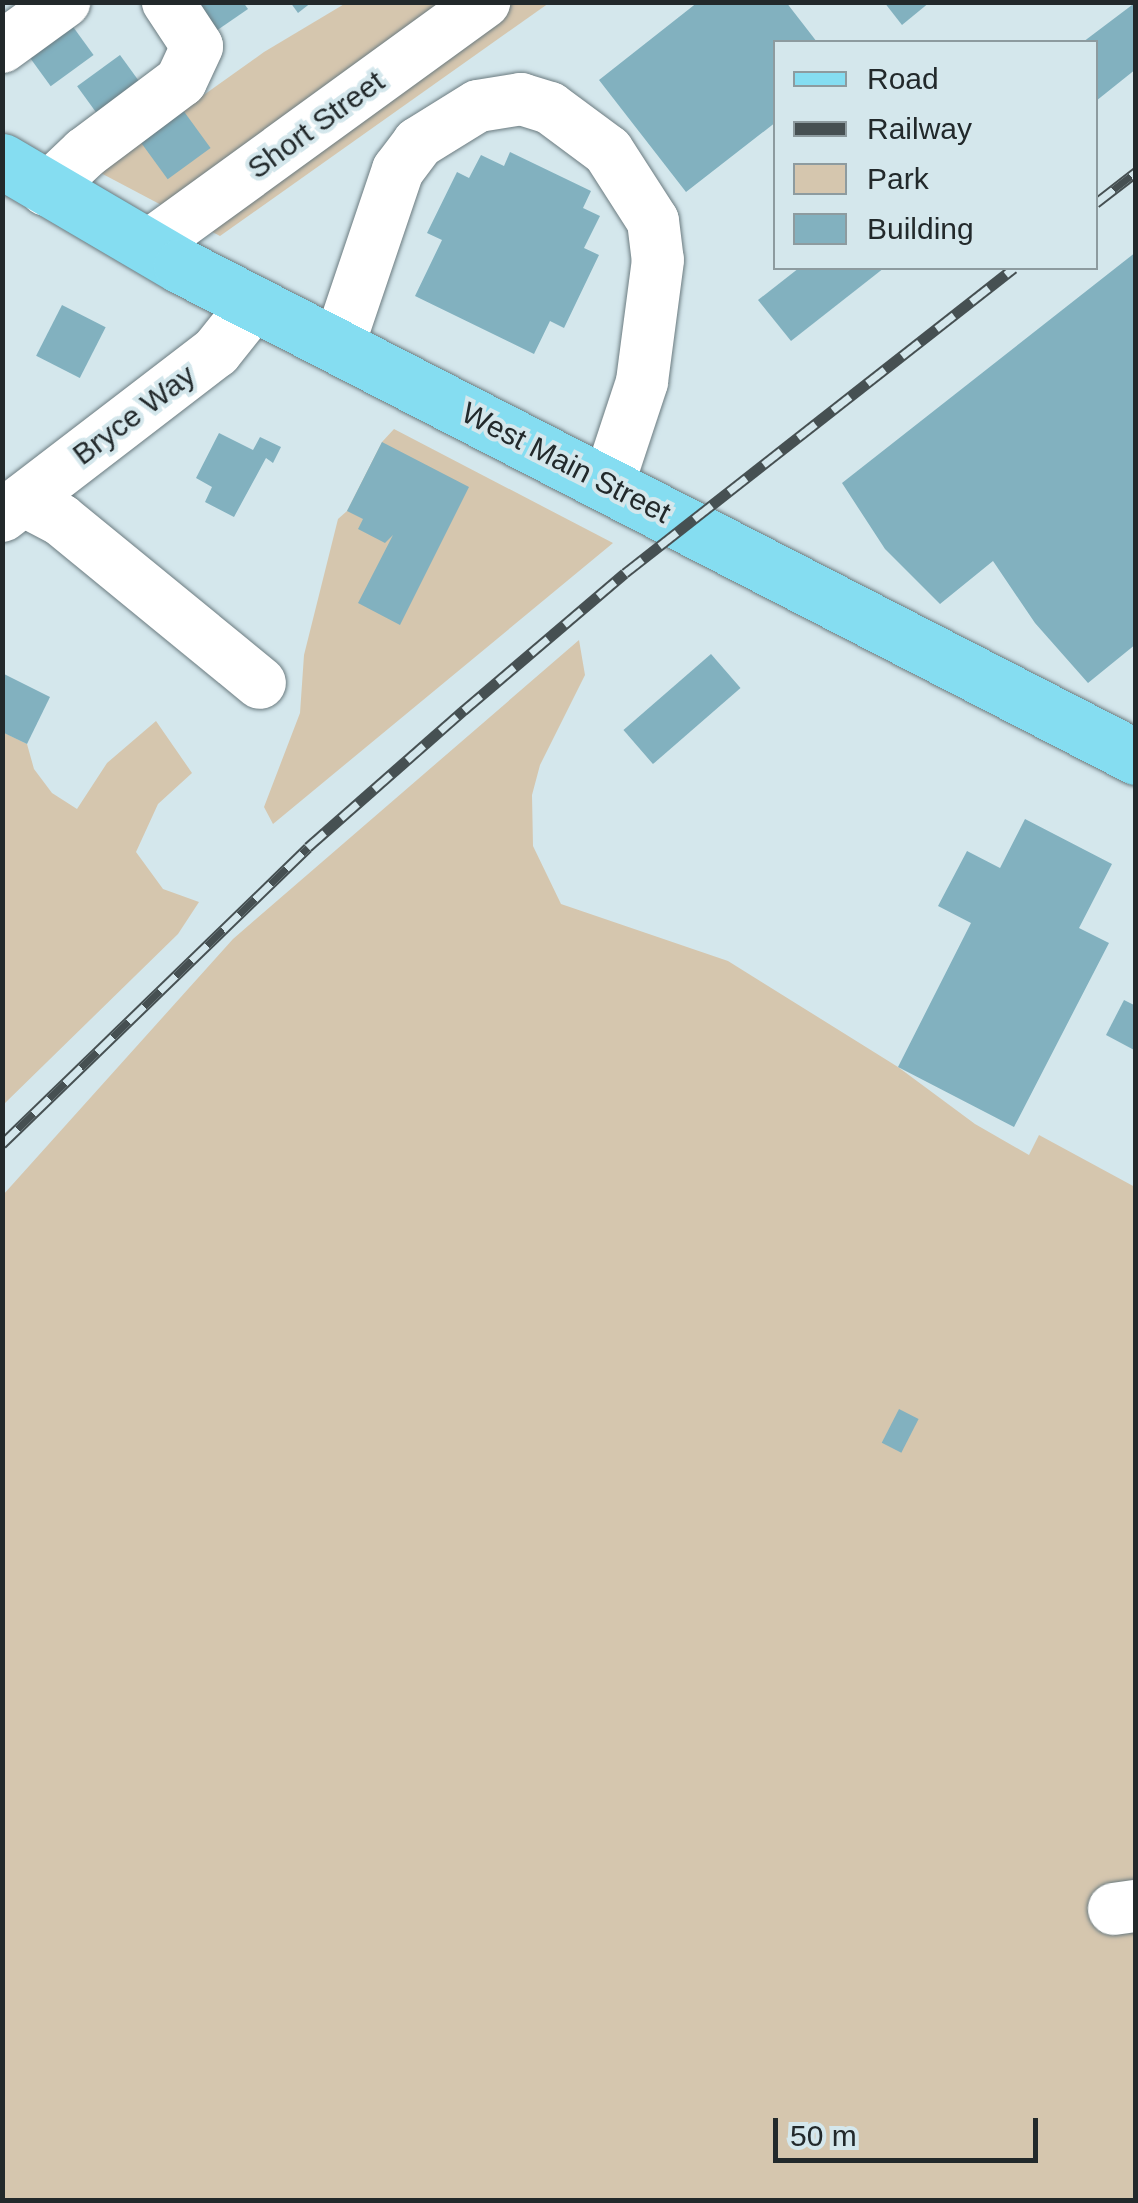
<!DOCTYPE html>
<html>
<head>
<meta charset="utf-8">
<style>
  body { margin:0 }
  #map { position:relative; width:1138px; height:2203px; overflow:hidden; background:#d4e7ec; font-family:Helvetica,sans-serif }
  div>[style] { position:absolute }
  .green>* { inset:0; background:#d5c6ae }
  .building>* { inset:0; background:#82b1bf; transform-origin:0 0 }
  .roads { filter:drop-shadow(0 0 2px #6b7b80) drop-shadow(0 0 2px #6b7b80) }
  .minor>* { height:52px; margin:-26px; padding:0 26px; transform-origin:26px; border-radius:26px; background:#fff }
  .major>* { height:55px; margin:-27.5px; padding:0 27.5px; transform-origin:27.5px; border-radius:27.5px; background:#85ddf1 }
  .rail>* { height:11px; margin-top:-5.5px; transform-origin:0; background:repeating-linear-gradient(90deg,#d4e7ec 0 22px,#465052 0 44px); box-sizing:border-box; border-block:2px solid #465052 }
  span { translate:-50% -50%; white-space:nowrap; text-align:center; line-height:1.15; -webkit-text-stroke:8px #d4e7ec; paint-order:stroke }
  .street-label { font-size:30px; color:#22292b }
  .frame { position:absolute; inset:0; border:5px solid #22292b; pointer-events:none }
  .legend { position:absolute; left:773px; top:40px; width:325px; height:230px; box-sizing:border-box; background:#d4e7ec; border:2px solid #8d9b9f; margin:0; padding:12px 18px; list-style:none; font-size:30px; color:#22292b }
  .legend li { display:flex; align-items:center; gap:20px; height:50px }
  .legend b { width:50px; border:2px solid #8d9b9f }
  .scale { position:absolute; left:773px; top:2118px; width:265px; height:45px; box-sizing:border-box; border:5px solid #22292b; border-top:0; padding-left:12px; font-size:30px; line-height:35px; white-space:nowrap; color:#22292b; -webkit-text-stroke:8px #d4e7ec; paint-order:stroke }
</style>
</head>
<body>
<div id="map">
  <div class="green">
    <div style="clip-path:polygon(346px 3px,549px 3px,220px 236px,97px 171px,264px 52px)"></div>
    <div style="clip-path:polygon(394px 429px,613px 543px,273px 824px,264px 807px,300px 713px,304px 655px,338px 519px,347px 511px,382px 442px)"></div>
    <div style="clip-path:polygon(579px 640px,585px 675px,540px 765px,532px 795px,533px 846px,561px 904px,728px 961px,898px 1067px,975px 1124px,1029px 1155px,1039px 1135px,1135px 1187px,1135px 2200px,3px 2200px,3px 1195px,233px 939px)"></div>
    <div style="clip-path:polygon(156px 721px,192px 773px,158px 804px,136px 852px,163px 889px,199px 902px,178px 934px,3px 1105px,3px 732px,27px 744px,34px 769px,52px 793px,77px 809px,107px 763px)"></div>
  </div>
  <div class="building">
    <div style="clip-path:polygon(196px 2px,243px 2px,248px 9px,216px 31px)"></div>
    <div style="clip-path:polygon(290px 2px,312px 2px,298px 13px)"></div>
    <div style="clip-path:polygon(698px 2px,786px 2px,817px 42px,776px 42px,776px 122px,686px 192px,599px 80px)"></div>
    <div style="clip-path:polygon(884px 2px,930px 2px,902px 25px)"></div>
    <div style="clip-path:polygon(1136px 2px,1136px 69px,1096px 101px,1096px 42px,1083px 42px)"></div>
    <div style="left:63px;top:13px;width:52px;height:53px;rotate:54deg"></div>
    <div style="left:120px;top:55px;width:51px;height:53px;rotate:54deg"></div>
    <div style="left:180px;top:106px;width:52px;height:53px;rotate:54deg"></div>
    <div style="clip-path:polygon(510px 152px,591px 191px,583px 208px,600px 216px,584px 248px,599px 255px,564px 328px,550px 321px,534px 354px,415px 296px,442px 240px,427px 233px,457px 172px,469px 178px,481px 155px,504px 166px)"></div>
    <div style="clip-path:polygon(1136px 252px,1136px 644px,1088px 683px,1035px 623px,993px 561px,940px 604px,885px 549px,842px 483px)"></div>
    <div style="clip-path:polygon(799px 268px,884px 268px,791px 341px,758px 300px)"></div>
    <div style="left:62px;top:305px;width:49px;height:57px;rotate:27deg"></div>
    <div style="clip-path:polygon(219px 433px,253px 450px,260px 437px,281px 447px,273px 463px,266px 458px,234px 517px,205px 502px,212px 487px,196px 478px)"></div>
    <div style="clip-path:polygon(382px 442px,469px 487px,400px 625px,358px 603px,393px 535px,385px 543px,358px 529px,363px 519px,347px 511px)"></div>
    <div style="left:711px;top:654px;width:45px;height:116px;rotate:49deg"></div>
    <div style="clip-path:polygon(2px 673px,50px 697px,27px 744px,2px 732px)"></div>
    <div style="clip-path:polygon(1025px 819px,1112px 864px,1079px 928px,1109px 943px,1014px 1127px,898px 1067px,971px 923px,938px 906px,967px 851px,1000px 868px)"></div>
    <div style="clip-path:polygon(1124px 1000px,1136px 1006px,1136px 1051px,1106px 1035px)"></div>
    <div style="left:899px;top:1409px;width:22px;height:38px;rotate:27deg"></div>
  </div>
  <div class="roads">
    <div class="minor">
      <div style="left:2px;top:47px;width:77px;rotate:-36deg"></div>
      <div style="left:46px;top:190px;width:54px;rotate:-43.5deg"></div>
      <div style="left:85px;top:153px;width:120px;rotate:-36.9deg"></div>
      <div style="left:181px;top:81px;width:38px;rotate:-65deg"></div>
      <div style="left:197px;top:46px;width:53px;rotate:-123.4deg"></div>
      <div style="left:147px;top:247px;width:417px;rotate:-36deg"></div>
      <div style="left:338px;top:347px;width:187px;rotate:-71.3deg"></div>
      <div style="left:398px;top:170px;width:34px;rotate:-53deg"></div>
      <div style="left:418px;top:143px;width:70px;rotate:-31.7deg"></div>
      <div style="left:478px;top:106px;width:44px;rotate:-9.2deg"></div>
      <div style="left:521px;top:99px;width:30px;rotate:17deg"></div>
      <div style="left:550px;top:108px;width:72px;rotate:36.6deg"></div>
      <div style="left:608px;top:151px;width:83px;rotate:57.3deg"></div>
      <div style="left:653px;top:221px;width:39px;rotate:83deg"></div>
      <div style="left:658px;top:260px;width:123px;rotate:97.5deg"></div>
      <div style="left:642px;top:382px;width:108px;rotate:108.3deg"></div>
      <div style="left:23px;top:500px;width:43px;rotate:27.8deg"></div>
      <div style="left:61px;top:520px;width:257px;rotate:39.3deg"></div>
      <div style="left:2px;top:516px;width:270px;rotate:-37.5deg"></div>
      <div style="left:216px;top:352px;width:63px;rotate:-51.5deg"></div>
      <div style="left:1114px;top:1909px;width:22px;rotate:-8deg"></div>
    </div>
    <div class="major">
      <div style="left:2px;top:161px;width:208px;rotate:30.4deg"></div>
      <div style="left:181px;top:266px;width:1074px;rotate:27.21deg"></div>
    </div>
  </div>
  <div class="rail">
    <div style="left:1096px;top:203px;width:51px;rotate:-37.8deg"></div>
    <div style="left:2px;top:1144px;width:426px;rotate:-44.1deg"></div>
    <div style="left:308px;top:847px;width:208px;rotate:-41.3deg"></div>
    <div style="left:464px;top:710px;width:211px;rotate:-40.4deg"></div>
    <div style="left:625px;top:573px;width:494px;rotate:-38.1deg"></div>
  </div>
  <div class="street-label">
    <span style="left:316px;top:125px;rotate:-36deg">Short Street</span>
    <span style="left:134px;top:415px;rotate:-37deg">Bryce Way</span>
    <span style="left:566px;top:463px;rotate:27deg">West Main Street</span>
  </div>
  <div class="frame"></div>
  <ul class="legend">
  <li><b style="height:12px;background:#85ddf1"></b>Road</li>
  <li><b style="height:12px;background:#465052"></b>Railway</li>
  <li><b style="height:28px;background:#d5c6ae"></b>Park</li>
  <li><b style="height:28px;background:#82b1bf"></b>Building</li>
  </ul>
  <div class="scale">50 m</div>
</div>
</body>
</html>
